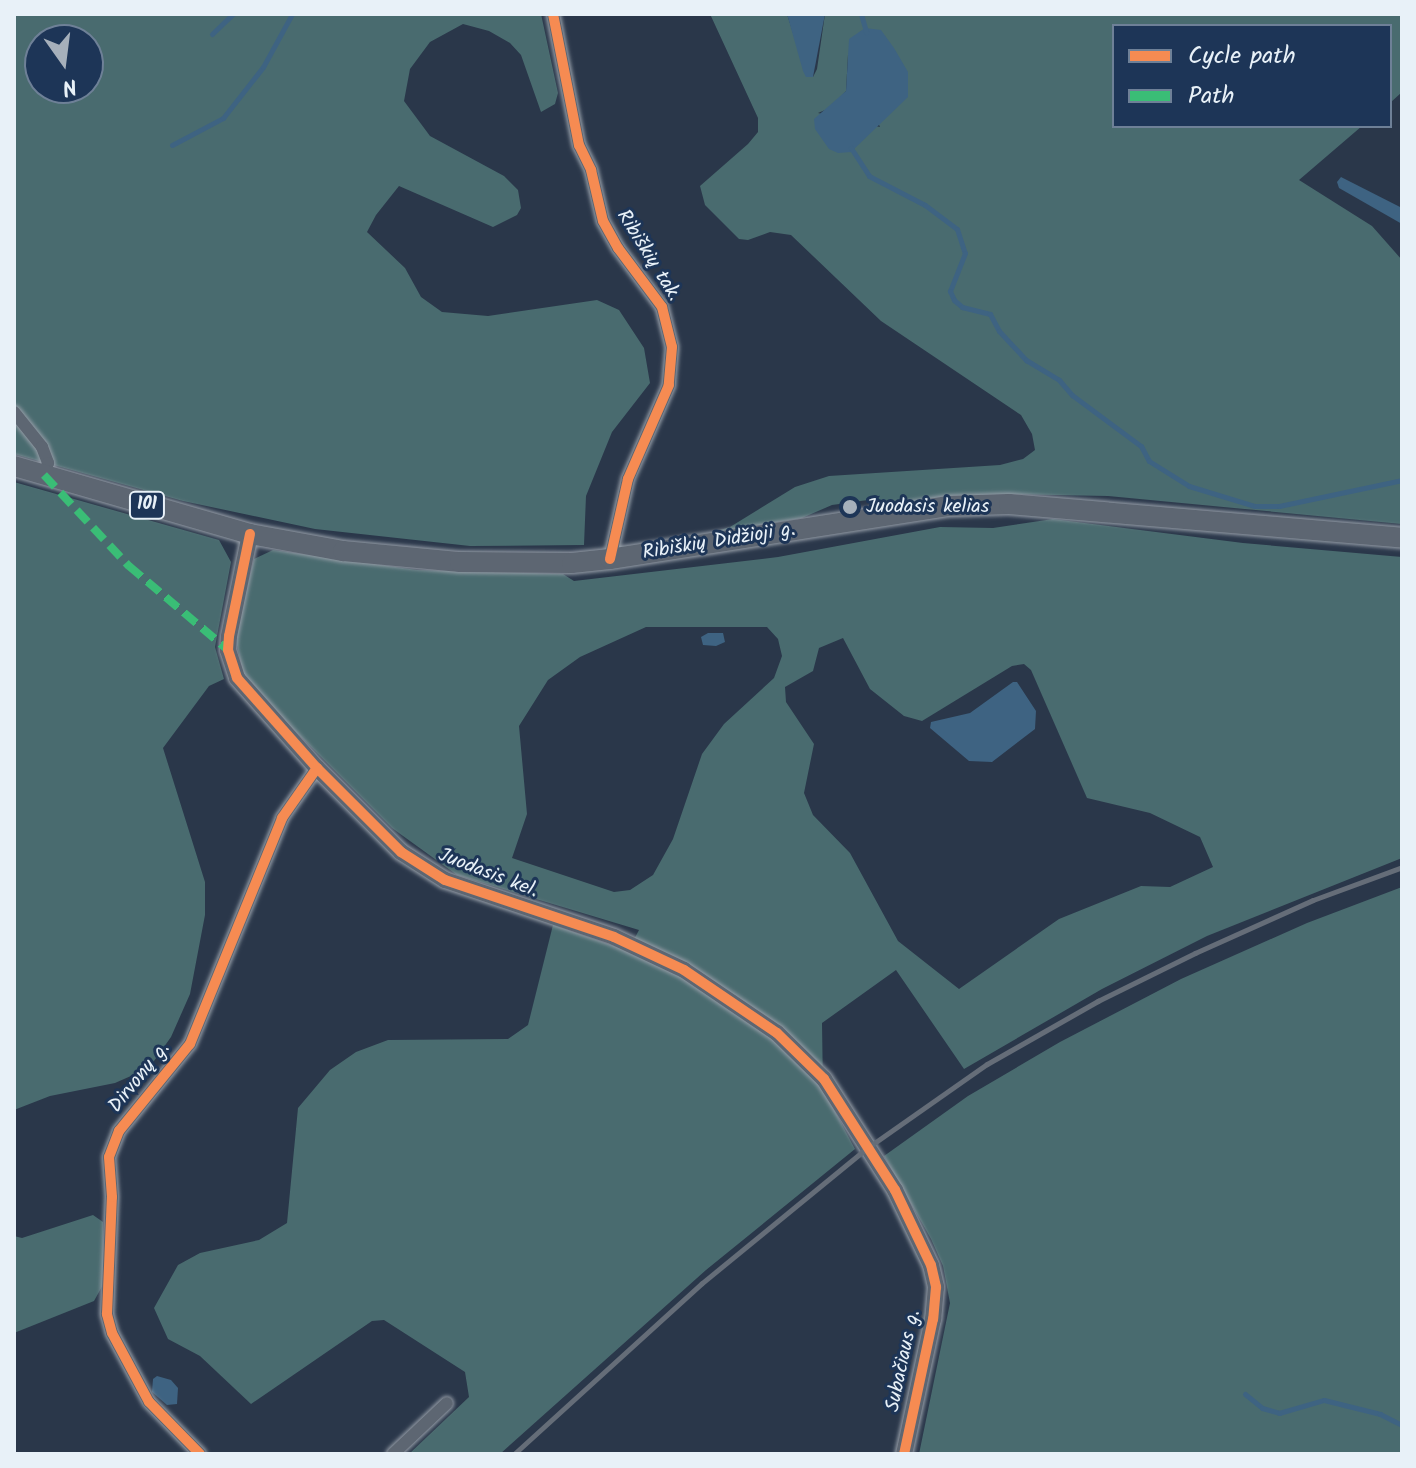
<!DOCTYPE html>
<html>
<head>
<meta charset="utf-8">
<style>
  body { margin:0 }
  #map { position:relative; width:1416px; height:1468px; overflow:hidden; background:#2a374a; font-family:Kalam,sans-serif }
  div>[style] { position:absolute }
  .green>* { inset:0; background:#496b6f }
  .water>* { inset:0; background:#3e6382 }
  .stream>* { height:5px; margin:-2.5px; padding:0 2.5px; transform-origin:2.5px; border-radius:2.5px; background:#3e6382 }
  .roads { filter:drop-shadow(0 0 2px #959da7) drop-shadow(0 0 2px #959da7) }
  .minor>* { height:12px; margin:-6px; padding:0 6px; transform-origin:6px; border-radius:6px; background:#5d6672 }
  .tertiary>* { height:16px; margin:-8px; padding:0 8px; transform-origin:8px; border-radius:8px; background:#5d6672 }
  .primary>* { height:20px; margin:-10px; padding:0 10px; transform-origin:10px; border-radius:10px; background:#5d6672 }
  .rail>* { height:5px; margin:-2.5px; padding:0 2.5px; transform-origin:2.5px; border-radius:2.5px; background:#656d78 }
  .quiet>* { height:8px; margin-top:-4px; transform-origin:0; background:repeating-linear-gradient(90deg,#3abd76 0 16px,transparent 0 24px) }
  .cycleway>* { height:10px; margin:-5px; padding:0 5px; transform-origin:5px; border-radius:5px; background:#f68b52 }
  .dots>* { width:22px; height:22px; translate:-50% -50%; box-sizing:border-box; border:4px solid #1d3557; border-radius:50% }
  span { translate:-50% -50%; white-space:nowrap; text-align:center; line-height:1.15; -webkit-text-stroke:6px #1d3557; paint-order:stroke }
  .shield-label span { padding:2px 6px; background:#1d3557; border:2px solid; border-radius:6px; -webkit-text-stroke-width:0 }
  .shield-label { font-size:18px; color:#e8f1f8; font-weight:700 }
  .street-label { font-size:20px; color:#e8f1f8 }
  .poi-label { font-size:20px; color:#e8f1f8 }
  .left { translate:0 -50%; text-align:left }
  .frame { position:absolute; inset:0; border:16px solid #e8f1f8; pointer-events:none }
  .legend { position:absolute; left:1112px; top:24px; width:280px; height:104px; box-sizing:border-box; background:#1d3557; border:2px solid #6e8097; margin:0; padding:10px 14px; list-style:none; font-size:24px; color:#e8f1f8 }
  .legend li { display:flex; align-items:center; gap:16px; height:40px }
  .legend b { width:40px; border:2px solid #6e8097 }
  .north { position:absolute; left:24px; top:24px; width:80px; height:80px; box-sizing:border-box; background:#1d3557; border:2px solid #6e8097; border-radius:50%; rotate:166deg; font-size:22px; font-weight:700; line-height:32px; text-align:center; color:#e8f1f8 }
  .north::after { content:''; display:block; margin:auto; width:28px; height:36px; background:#a6b0bb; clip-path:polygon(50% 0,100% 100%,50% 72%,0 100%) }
</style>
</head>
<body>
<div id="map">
  <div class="green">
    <div style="clip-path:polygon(evenodd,14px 14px,541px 14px,558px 93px,555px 104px,541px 112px,521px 55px,510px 43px,489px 31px,463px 24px,430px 42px,410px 69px,404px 101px,430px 136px,504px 176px,518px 190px,521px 208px,517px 215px,493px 227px,399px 186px,376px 215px,367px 232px,405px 268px,421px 297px,442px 312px,488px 316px,597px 300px,619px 310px,644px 348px,650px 383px,612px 432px,586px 496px,584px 545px,470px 546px,315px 529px,183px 501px,14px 454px,14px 14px,40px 40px,88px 40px,88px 88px,40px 88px,40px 40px)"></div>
    <div style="clip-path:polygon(evenodd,710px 14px,787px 14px,807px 77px,813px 77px,817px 69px,825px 14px,1402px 14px,1402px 92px,1390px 103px,1390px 26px,1114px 26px,1114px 126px,1362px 126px,1299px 180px,1372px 226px,1402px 260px,1402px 524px,1108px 496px,1004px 494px,899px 504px,868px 500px,832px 505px,802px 518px,710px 533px,730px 527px,795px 487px,829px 476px,1000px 465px,1023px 459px,1035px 450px,1032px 434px,1021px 415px,881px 321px,791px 235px,770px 232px,748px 240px,739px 239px,705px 205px,700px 186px,748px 144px,758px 132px,758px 118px,710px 14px,848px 55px,880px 127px,818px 113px,832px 107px,846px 91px,848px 55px)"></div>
    <div style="clip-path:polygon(14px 482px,219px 540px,231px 562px,215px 647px,224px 679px,209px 686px,163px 748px,205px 882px,205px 915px,190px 994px,171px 1037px,149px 1068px,115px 1083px,50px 1096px,14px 1110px)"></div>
    <div style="clip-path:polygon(evenodd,1053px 519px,1243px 543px,1402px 557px,1402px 858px,1207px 936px,1102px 989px,964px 1069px,896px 970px,822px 1023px,823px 1089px,855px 1149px,706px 1270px,500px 1454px,409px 1454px,469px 1397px,465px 1372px,384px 1320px,372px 1321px,251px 1404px,200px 1356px,168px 1339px,154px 1308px,178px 1265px,200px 1253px,259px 1240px,287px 1223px,298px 1108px,330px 1070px,356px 1052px,388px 1040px,508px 1039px,528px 1025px,553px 925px,628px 951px,639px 930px,457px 875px,392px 828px,264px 700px,243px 673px,237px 645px,237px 630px,254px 559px,273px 550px,417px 570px,563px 574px,574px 581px,778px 557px,940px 527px,993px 528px,1053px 519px,646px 627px,767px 627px,778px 639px,782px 656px,774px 678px,724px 724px,702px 754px,673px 839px,653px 875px,630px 890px,614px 892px,512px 858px,527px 814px,519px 726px,548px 680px,580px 657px,646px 627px,1053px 519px,843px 638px,870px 689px,904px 716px,922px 721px,1012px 666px,1024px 664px,1031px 670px,1087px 798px,1150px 813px,1200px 837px,1213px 867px,1170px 887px,1141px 886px,1059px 919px,959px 989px,898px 941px,850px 853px,813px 815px,804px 793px,814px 744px,786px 702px,785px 687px,813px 671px,819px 648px,843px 638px)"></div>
    <div style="clip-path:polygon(1402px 887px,1402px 1454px,919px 1454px,950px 1303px,943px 1266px,931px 1239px,884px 1156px,968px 1096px,1060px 1042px,1181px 979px,1307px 923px)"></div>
    <div style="clip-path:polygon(93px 1215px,103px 1222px,104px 1283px,94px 1301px,14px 1333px,14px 1236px,22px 1238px)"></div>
  </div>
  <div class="water">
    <div style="clip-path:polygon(787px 14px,825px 14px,813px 77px,806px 77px,803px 71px)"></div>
    <div style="clip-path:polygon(865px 28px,881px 30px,894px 48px,908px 72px,908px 97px,851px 152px,838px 153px,829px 149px,815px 129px,814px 119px,846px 91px,849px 39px)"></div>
    <div style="clip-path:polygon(1341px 177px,1402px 208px,1402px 224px,1339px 188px,1337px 182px)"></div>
    <div style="clip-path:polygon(708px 633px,723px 633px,725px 642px,716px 646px,703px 645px,701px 637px)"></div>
    <div style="clip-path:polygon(1013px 682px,1017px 682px,1036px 711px,1035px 729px,992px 762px,969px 761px,930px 728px,931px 722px,970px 713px)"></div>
    <div style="clip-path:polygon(157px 1376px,171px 1380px,178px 1388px,177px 1404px,167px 1405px,152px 1392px,153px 1379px)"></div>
  </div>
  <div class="stream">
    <div style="left:861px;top:14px;width:19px;rotate:74deg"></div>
    <div style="left:212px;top:34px;width:29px;rotate:-44deg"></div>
    <div style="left:172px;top:145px;width:58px;rotate:-27.9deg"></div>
    <div style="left:223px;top:118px;width:65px;rotate:-51.9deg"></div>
    <div style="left:263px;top:67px;width:60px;rotate:-61.3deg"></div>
    <div style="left:851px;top:148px;width:33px;rotate:57deg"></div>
    <div style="left:869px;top:176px;width:63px;rotate:27.4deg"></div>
    <div style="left:925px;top:205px;width:40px;rotate:37deg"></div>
    <div style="left:957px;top:229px;width:25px;rotate:72deg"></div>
    <div style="left:965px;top:253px;width:41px;rotate:111.5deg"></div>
    <div style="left:950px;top:291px;width:10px;rotate:66deg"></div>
    <div style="left:954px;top:300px;width:11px;rotate:41deg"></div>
    <div style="left:962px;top:307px;width:29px;rotate:14deg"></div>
    <div style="left:990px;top:314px;width:19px;rotate:62deg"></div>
    <div style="left:999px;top:331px;width:40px;rotate:47deg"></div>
    <div style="left:1026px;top:360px;width:39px;rotate:31deg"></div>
    <div style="left:1059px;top:380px;width:20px;rotate:49deg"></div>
    <div style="left:1072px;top:395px;width:86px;rotate:36.5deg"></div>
    <div style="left:1141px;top:446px;width:17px;rotate:62deg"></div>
    <div style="left:1149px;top:461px;width:47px;rotate:32deg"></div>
    <div style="left:1189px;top:486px;width:69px;rotate:16.9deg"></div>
    <div style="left:1255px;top:506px;width:24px"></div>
    <div style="left:1279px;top:506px;width:126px;rotate:-11.9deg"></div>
    <div style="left:1245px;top:1394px;width:22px;rotate:39deg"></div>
    <div style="left:1262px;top:1408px;width:18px;rotate:16deg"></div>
    <div style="left:1279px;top:1413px;width:47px;rotate:-16.1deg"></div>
    <div style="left:1324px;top:1400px;width:58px;rotate:14deg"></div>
    <div style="left:1380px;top:1414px;width:25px;rotate:27deg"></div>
  </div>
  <div class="roads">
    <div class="minor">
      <div style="left:553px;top:14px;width:134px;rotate:78.8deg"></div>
      <div style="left:579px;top:145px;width:28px;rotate:64deg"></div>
      <div style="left:591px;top:170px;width:52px;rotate:76.8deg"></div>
      <div style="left:603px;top:221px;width:31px;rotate:61deg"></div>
      <div style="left:618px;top:248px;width:74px;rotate:53.3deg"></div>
      <div style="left:662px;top:307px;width:41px;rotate:76deg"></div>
      <div style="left:672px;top:347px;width:38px;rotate:95deg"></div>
      <div style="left:669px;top:385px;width:103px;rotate:113.6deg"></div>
      <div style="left:628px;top:479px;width:82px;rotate:102.7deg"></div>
      <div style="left:14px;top:412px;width:45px;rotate:51.3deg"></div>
      <div style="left:42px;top:447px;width:17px;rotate:69deg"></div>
      <div style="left:48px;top:463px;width:13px;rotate:108deg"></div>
      <div style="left:200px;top:1454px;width:73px;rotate:-134.4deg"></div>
      <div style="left:149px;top:1402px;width:78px;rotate:-118.2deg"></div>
      <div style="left:112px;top:1333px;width:20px;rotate:-105deg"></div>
      <div style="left:107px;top:1314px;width:117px;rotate:-87.6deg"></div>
      <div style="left:112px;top:1197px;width:40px;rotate:-94.3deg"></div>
      <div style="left:109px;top:1157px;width:28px;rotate:-69deg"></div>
      <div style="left:119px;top:1131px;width:112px;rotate:-50.8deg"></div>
      <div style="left:190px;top:1044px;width:244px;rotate:-67.8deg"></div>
      <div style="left:282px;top:818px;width:61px;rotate:-55deg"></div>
      <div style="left:393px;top:1454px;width:74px;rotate:-43.4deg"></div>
    </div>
    <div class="tertiary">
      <div style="left:250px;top:534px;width:104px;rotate:101.6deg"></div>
      <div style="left:229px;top:636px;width:14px;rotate:94deg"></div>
      <div style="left:228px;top:650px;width:29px;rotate:72deg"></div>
      <div style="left:237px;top:678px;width:120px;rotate:48.4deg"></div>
      <div style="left:317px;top:768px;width:119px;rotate:45deg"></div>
      <div style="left:401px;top:852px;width:52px;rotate:32.5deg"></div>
      <div style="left:445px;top:880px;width:178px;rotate:18.6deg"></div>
      <div style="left:614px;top:937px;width:77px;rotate:25.2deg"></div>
      <div style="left:684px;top:970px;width:112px;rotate:34.1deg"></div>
      <div style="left:777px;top:1033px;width:66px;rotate:44.4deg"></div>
      <div style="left:824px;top:1079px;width:132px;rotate:57.4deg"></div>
      <div style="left:895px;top:1190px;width:83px;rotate:64.4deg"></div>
      <div style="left:931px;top:1265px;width:23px;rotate:77deg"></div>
      <div style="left:936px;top:1287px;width:32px;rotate:95deg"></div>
      <div style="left:933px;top:1319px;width:138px;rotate:102.1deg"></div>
    </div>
    <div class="primary">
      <div style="left:14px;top:466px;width:246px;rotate:16.1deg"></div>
      <div style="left:250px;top:534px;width:95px;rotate:10.4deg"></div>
      <div style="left:343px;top:551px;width:118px;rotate:5.4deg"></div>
      <div style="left:460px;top:562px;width:112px;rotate:0.5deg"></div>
      <div style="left:572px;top:563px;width:38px;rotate:-6deg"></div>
      <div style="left:610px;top:559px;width:343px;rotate:-8.9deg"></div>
      <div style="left:949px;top:506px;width:60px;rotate:-1.9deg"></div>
      <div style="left:1009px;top:504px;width:394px;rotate:4.9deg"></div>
    </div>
  </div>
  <div class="rail">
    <div style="left:514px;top:1454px;width:254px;rotate:-42.3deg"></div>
    <div style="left:702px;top:1283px;width:213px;rotate:-39.3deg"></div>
    <div style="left:867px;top:1148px;width:146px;rotate:-35deg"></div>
    <div style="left:987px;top:1064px;width:128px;rotate:-29.6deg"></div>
    <div style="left:1098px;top:1001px;width:108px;rotate:-26.3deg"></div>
    <div style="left:1195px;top:953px;width:129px;rotate:-24.2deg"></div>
    <div style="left:1313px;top:900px;width:95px;rotate:-20.3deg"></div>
  </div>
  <div class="quiet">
    <div style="left:44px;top:475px;width:125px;rotate:47deg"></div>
    <div style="left:129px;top:566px;width:130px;rotate:40.3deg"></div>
  </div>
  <div class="cycleway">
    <div style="left:553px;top:14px;width:134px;rotate:78.8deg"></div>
    <div style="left:579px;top:145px;width:28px;rotate:64deg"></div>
    <div style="left:591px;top:170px;width:52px;rotate:76.8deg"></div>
    <div style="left:603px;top:221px;width:31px;rotate:61deg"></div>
    <div style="left:618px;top:248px;width:74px;rotate:53.3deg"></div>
    <div style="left:662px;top:307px;width:41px;rotate:76deg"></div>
    <div style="left:672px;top:347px;width:38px;rotate:95deg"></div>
    <div style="left:669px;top:385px;width:103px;rotate:113.6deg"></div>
    <div style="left:628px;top:479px;width:82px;rotate:102.7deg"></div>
    <div style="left:250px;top:534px;width:104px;rotate:101.6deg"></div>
    <div style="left:229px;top:636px;width:14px;rotate:94deg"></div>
    <div style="left:228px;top:650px;width:29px;rotate:72deg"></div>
    <div style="left:237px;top:678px;width:120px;rotate:48.4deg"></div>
    <div style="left:317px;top:768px;width:119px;rotate:45deg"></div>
    <div style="left:401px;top:852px;width:52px;rotate:32.5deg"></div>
    <div style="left:445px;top:880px;width:178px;rotate:18.6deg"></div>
    <div style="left:614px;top:937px;width:77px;rotate:25.2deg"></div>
    <div style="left:684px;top:970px;width:112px;rotate:34.1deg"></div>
    <div style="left:777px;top:1033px;width:66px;rotate:44.4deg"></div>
    <div style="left:824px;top:1079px;width:132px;rotate:57.4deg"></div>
    <div style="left:895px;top:1190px;width:83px;rotate:64.4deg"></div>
    <div style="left:931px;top:1265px;width:23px;rotate:77deg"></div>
    <div style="left:936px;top:1287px;width:32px;rotate:95deg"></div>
    <div style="left:933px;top:1319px;width:138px;rotate:102.1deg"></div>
    <div style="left:200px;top:1454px;width:73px;rotate:-134.4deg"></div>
    <div style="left:149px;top:1402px;width:78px;rotate:-118.2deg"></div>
    <div style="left:112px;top:1333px;width:20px;rotate:-105deg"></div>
    <div style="left:107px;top:1314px;width:117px;rotate:-87.6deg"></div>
    <div style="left:112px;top:1197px;width:40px;rotate:-94.3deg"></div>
    <div style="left:109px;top:1157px;width:28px;rotate:-69deg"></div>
    <div style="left:119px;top:1131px;width:112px;rotate:-50.8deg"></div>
    <div style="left:190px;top:1044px;width:244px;rotate:-67.8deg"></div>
    <div style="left:282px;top:818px;width:61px;rotate:-55deg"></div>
  </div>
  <div class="dots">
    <div style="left:850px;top:507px;background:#a6b0bb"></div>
  </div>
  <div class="shield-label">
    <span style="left:147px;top:505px">101</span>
  </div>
  <div class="street-label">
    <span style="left:648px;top:256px;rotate:58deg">Ribiškių tak.</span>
    <span style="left:719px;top:542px;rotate:-9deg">Ribiškių Didžioji g.</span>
    <span style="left:488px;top:874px;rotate:21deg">Juodasis kel.</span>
    <span style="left:140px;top:1078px;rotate:-51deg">Dirvonų g.</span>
    <span style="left:904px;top:1361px;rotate:-78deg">Subačiaus g.</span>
  </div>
  <div class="poi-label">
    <span class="left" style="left:866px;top:507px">Juodasis kelias</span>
  </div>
  <div class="frame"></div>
  <ul class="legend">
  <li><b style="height:10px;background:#f68b52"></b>Cycle path</li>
  <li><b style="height:10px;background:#3abd76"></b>Path</li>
  </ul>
  <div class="north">N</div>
</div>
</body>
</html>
